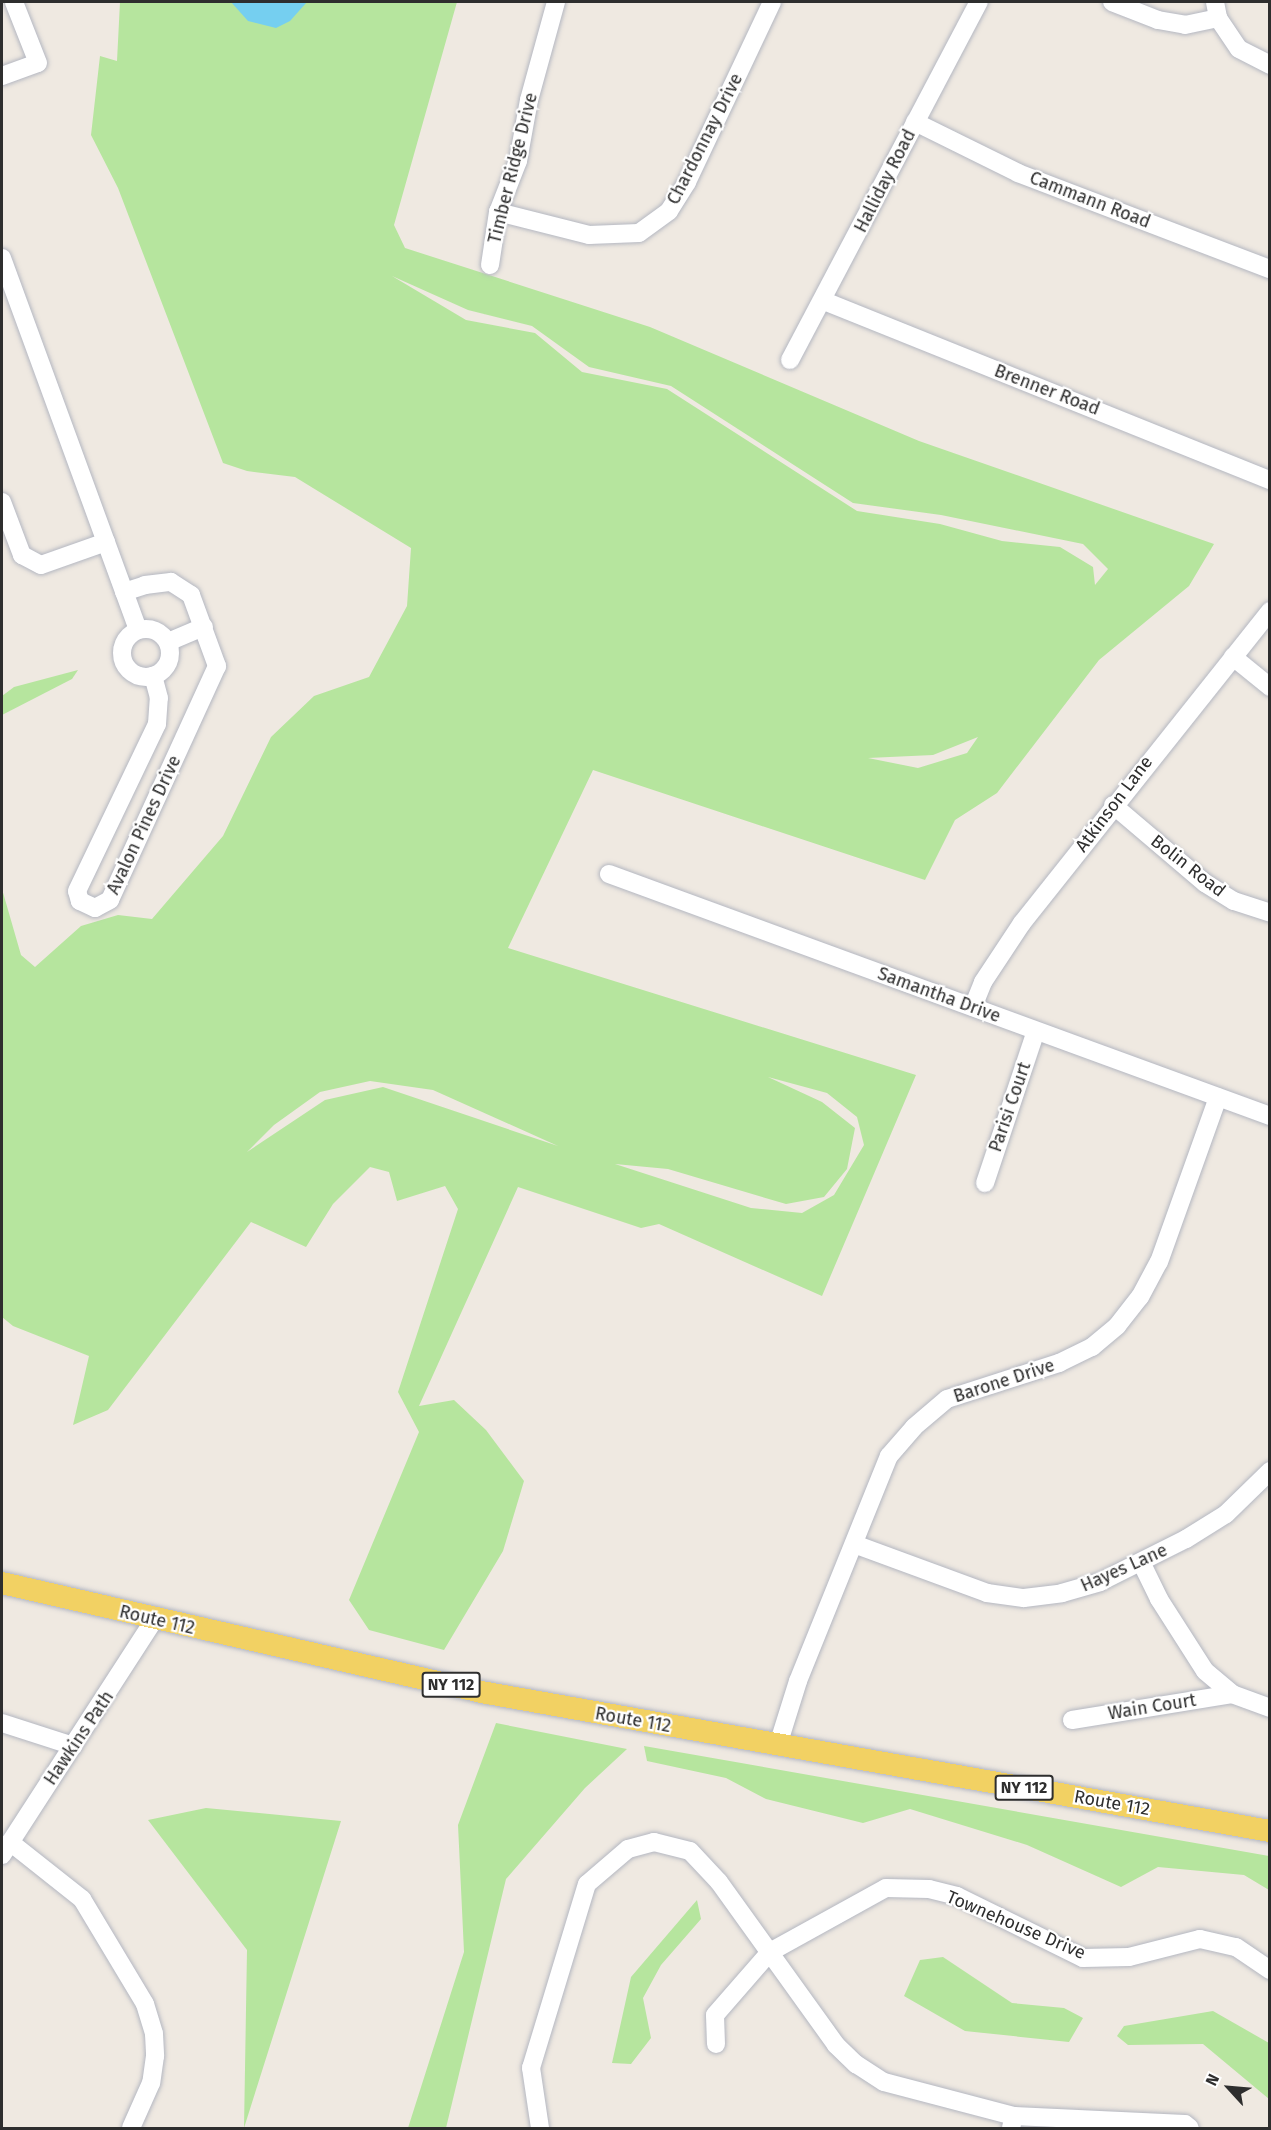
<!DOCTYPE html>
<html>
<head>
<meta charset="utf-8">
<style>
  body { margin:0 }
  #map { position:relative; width:1271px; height:2130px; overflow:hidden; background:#efe9e1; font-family:"Fira Sans",sans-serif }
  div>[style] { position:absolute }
  .green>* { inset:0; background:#b6e59e }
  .water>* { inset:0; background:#75cff0 }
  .roads { filter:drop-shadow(0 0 2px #b4b7c1) drop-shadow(0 0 2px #b4b7c1) }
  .minor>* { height:18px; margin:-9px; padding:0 9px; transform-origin:9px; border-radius:9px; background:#fff }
  .minor>.ring { margin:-9px; padding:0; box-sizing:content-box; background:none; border:18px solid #fff; border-radius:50% }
  .major>* { height:22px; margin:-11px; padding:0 11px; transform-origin:11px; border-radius:11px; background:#f2d163 }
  span { translate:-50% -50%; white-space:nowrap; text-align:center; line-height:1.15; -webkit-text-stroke:4.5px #fff; paint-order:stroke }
  .shield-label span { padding:2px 4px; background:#fff; border:2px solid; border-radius:4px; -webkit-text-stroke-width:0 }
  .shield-label { font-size:16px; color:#2e2e2e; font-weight:700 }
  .street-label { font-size:18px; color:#2e2e2e }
  .frame { position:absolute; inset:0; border:3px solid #2e2e2e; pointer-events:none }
  .north { position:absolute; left:1199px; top:2058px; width:60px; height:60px; -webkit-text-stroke:4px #fff; paint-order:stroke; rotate:296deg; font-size:16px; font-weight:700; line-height:24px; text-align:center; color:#2e2e2e }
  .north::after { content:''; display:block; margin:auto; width:21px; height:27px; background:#2e2e2e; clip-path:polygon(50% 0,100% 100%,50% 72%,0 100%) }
</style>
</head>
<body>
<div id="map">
  <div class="green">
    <div style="clip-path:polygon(evenodd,120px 2px,457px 2px,394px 225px,405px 248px,650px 327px,919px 441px,1214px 544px,1189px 586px,1099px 660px,997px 793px,955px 820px,925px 880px,593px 770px,508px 948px,916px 1075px,822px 1296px,659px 1224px,641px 1228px,518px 1187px,419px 1406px,454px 1400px,486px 1430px,524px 1481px,503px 1551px,444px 1650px,369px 1630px,349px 1600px,419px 1432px,398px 1392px,458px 1209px,445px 1186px,397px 1201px,389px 1172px,370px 1167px,333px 1204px,306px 1247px,251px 1222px,108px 1410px,73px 1425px,89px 1356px,13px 1326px,2px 1317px,2px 889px,21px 955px,35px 967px,81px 926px,118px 915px,152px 919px,223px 836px,271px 737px,314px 696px,369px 677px,407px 606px,411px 548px,295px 477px,247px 471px,223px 463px,118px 188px,91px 135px,100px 56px,117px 61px,120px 2px,392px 276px,468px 310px,532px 326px,589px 367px,671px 386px,853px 503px,941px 515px,1083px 544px,1108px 569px,1095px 585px,1093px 567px,1060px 547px,1002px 541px,940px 524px,857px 511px,667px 389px,582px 372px,535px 333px,466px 320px,392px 276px,120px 2px,978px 737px,967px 753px,918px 768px,868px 758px,933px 755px,978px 737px,120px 2px,768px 1077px,827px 1093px,857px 1117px,864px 1145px,834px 1195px,802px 1213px,751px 1208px,615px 1164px,668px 1169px,786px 1204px,824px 1197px,847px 1169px,855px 1128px,822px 1102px,768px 1077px,120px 2px,370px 1081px,433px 1090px,558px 1146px,383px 1087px,325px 1100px,247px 1152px,274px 1125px,320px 1092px,370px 1081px)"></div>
    <div style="clip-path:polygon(78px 670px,72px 679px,2px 715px,2px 696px,14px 687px)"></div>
    <div style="clip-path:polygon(496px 1723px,627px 1749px,585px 1788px,506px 1879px,446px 2128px,408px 2128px,464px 1952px,458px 1825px)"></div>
    <div style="clip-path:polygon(644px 1746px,1269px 1856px,1269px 1890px,1244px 1875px,1158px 1867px,1121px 1887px,1027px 1845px,910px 1809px,863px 1823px,766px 1799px,726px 1778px,647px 1761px)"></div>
    <div style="clip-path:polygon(206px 1808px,341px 1821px,244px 2128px,247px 1950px,148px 1820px)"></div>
    <div style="clip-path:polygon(697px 1900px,701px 1919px,661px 1965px,643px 1998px,651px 2038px,631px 2064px,612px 2063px,631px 1977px)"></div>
    <div style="clip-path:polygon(943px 1957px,1012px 2003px,1064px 2008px,1083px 2018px,1069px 2042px,965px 2031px,904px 1996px,920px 1960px)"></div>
    <div style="clip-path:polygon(1213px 2011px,1269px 2043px,1269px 2099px,1203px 2044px,1128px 2045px,1117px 2036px,1124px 2026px)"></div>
  </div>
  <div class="water">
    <div style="clip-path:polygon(231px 2px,307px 2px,290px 21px,276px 28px,248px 21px)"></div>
  </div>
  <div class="roads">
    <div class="minor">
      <div style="left:1112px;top:2px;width:49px;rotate:21.4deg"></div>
      <div style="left:1158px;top:20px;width:27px;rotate:10deg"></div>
      <div style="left:1185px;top:25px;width:34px;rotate:-12deg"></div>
      <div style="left:1215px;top:2px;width:16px;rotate:79deg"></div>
      <div style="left:1218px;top:18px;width:37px;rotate:56deg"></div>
      <div style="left:1239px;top:49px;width:35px;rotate:27deg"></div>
      <div style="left:2px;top:76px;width:38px;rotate:-20deg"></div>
      <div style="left:38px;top:63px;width:66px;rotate:-111.5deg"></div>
      <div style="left:915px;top:122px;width:115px;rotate:26.3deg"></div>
      <div style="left:1018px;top:173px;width:270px;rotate:20.9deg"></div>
      <div style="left:498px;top:212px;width:94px;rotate:14.2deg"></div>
      <div style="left:589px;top:235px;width:50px;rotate:-2.3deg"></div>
      <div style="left:639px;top:233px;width:37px;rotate:-36deg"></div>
      <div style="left:669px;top:211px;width:34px;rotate:-58deg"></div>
      <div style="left:687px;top:182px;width:199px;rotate:-64.7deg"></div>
      <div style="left:2px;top:258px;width:396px;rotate:69.9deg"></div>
      <div style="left:490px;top:265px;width:54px;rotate:-81.4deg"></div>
      <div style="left:498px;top:212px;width:55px;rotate:-68.6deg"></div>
      <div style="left:518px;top:161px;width:62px;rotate:-79.8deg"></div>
      <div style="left:529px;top:100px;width:102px;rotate:-74.6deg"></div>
      <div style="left:824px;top:301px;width:481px;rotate:21.9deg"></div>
      <div style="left:790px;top:360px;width:405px;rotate:-62.2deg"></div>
      <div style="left:2px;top:502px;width:57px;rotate:69.3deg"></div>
      <div style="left:22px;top:555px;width:21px;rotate:28deg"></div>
      <div style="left:41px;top:565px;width:69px;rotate:-19.5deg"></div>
      <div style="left:124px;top:592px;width:22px;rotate:-18deg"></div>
      <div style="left:145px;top:585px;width:26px;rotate:-7deg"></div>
      <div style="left:171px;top:582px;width:24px;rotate:33deg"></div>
      <div style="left:191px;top:595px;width:76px;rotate:69.9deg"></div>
      <div style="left:217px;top:666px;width:257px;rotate:114.6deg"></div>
      <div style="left:110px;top:900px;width:17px;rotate:152deg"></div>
      <div style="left:95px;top:908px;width:17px;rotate:-155deg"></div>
      <div style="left:80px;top:901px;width:10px;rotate:-107deg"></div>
      <div style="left:77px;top:891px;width:185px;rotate:-64.4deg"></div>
      <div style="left:157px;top:724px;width:26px;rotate:-86deg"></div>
      <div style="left:159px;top:698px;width:23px;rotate:-105deg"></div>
      <div class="ring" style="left:122px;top:629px;width:30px;height:30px"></div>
      <div style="left:168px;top:642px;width:39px;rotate:-23deg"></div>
      <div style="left:1233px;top:657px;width:48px;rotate:39deg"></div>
      <div style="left:1113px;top:805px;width:121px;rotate:40.3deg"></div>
      <div style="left:1205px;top:883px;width:34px;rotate:32deg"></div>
      <div style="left:1234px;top:901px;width:38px;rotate:18deg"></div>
      <div style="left:609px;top:874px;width:704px;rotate:20.11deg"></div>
      <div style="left:973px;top:1007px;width:27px;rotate:-68deg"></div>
      <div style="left:983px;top:982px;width:71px;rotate:-56.5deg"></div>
      <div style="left:1022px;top:923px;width:399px;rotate:-51.5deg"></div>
      <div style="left:985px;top:1183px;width:160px;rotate:-71.5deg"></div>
      <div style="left:854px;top:1544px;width:142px;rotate:20.2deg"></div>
      <div style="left:987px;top:1593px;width:37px;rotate:8deg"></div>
      <div style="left:1024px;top:1598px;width:38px;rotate:-7deg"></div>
      <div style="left:1062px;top:1593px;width:40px;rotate:-16deg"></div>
      <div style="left:1100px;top:1582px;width:96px;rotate:-26.6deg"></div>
      <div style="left:1186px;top:1539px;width:47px;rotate:-32deg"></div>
      <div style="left:1226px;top:1514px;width:62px;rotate:-44.3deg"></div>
      <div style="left:1142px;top:1564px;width:39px;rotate:64deg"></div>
      <div style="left:1159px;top:1599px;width:85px;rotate:57.4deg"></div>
      <div style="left:1205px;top:1671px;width:35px;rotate:40deg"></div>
      <div style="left:1232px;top:1694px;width:40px;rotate:20.2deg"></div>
      <div style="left:1072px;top:1720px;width:162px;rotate:-9.2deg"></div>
      <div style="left:2px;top:1723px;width:75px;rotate:17.9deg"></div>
      <div style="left:778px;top:1745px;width:67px;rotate:-72.6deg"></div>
      <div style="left:798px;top:1681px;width:243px;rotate:-68deg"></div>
      <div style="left:889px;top:1456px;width:38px;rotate:-49deg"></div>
      <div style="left:914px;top:1427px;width:43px;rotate:-40.3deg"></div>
      <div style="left:947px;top:1399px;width:118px;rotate:-17.8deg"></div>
      <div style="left:1059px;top:1363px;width:37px;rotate:-26deg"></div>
      <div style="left:1092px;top:1347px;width:33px;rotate:-40deg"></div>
      <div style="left:1117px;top:1326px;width:37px;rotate:-52deg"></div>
      <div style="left:1140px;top:1297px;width:40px;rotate:-62deg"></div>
      <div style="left:1159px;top:1262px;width:175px;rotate:-70.3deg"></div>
      <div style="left:10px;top:1842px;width:92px;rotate:38.4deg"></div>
      <div style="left:82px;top:1899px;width:122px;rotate:59deg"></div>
      <div style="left:145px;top:2004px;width:31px;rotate:73deg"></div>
      <div style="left:154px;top:2034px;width:22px;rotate:87deg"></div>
      <div style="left:155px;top:2056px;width:27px;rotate:98deg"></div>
      <div style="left:151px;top:2083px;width:49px;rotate:114deg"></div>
      <div style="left:2px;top:1855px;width:280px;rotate:-57.1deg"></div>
      <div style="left:716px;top:2044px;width:29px;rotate:-92deg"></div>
      <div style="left:715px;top:2015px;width:84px;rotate:-48.9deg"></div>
      <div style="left:770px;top:1952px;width:132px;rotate:-28.9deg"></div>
      <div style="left:886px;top:1888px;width:43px;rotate:1.3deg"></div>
      <div style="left:929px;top:1889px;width:29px;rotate:14deg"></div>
      <div style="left:957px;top:1896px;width:140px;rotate:26.2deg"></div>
      <div style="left:1083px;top:1958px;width:46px;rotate:-1.2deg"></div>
      <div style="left:1129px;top:1957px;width:73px;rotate:-14.2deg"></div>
      <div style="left:1200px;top:1939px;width:37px;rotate:13deg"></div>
      <div style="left:1236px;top:1947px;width:41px;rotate:34.1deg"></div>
      <div style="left:540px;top:2128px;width:61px;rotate:-98.5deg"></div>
      <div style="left:531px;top:2068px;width:192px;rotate:-73.1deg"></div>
      <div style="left:587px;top:1884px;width:54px;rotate:-40.5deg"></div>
      <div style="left:628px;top:1849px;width:27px;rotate:-15deg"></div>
      <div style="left:654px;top:1842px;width:37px;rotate:14deg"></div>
      <div style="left:690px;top:1851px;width:42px;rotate:46.9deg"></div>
      <div style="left:719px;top:1882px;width:201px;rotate:54.3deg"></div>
      <div style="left:836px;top:2045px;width:28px;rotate:44deg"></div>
      <div style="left:856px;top:2064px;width:33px;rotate:33deg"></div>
      <div style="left:884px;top:2082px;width:134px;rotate:14.7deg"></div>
      <div style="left:1011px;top:2128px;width:12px;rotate:-76deg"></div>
      <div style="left:1014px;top:2116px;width:171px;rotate:2.7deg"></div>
      <div style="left:1185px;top:2124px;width:6px;rotate:39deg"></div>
    </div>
    <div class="major">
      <div style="left:2px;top:1583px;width:497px;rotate:12.8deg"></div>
      <div style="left:487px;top:1693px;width:795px;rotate:10deg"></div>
    </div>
  </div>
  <div class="shield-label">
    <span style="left:451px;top:1685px">NY 112</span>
    <span style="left:1024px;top:1788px">NY 112</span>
  </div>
  <div class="street-label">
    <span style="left:705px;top:139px;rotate:-63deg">Chardonnay Drive</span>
    <span style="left:513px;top:168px;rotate:-76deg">Timber Ridge Drive</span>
    <span style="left:885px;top:181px;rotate:-63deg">Halliday Road</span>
    <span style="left:1090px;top:200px;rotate:21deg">Cammann Road</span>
    <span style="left:1047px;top:390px;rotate:21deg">Brenner Road</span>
    <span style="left:1114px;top:804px;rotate:-53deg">Atkinson Lane</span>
    <span style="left:144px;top:825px;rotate:-65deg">Avalon Pines Drive</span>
    <span style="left:1188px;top:866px;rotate:38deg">Bolin Road</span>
    <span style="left:939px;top:995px;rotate:20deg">Samantha Drive</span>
    <span style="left:1010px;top:1107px;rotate:-71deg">Parisi Court</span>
    <span style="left:1004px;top:1381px;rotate:-18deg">Barone Drive</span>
    <span style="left:1124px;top:1568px;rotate:-24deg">Hayes Lane</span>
    <span style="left:157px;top:1620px;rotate:13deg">Route 112</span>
    <span style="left:1152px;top:1707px;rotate:-9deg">Wain Court</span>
    <span style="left:633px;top:1720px;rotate:10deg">Route 112</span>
    <span style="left:79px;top:1738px;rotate:-56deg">Hawkins Path</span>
    <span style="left:1112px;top:1803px;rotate:10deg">Route 112</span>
    <span style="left:1016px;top:1925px;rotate:23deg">Townehouse Drive</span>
  </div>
  <div class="frame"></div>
  <div class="north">N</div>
</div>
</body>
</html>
